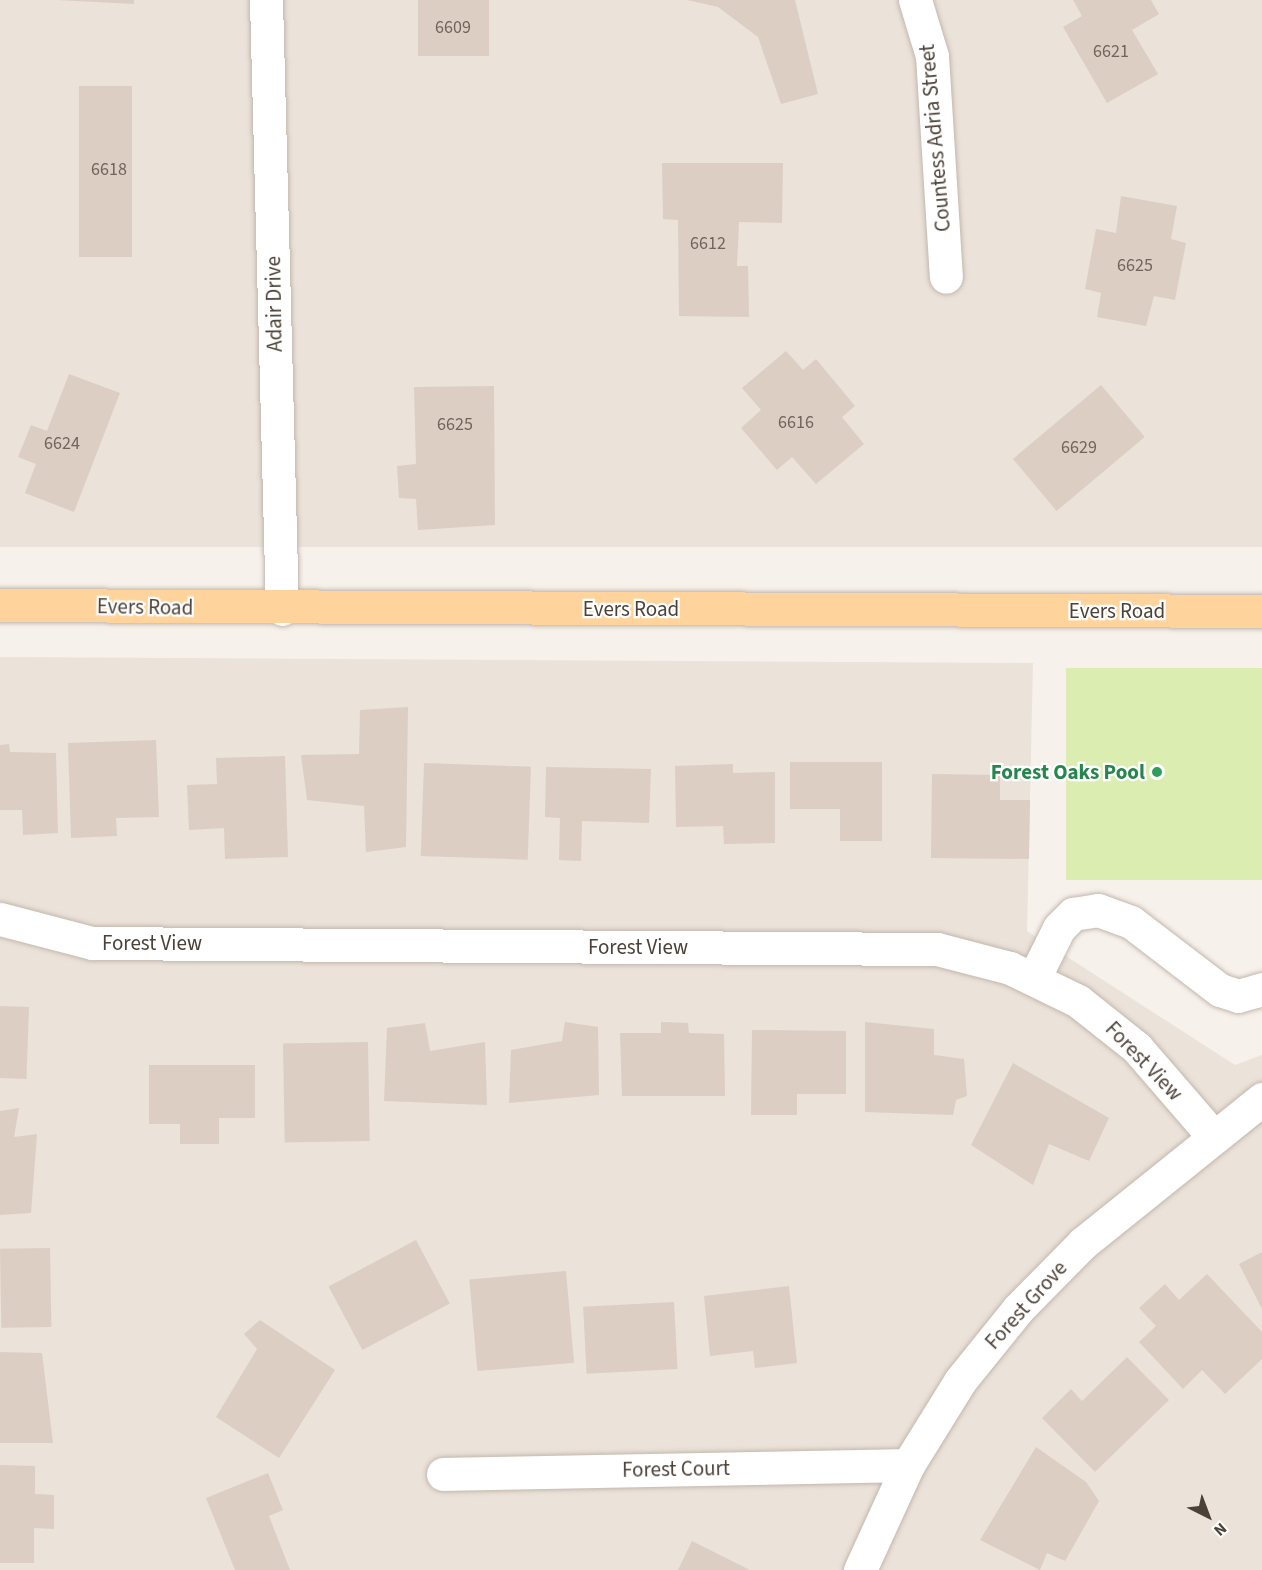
<!DOCTYPE html>
<html>
<head>
<meta charset="utf-8">
<style>
  body { margin:0 }
  #map { position:relative; width:1262px; height:1570px; overflow:hidden; background:#f7f1eb; font-family:"Source Sans 3",sans-serif }
  div>[style] { position:absolute }
  .residential>* { inset:0; background:#ebe2d9; transform-origin:0 0 }
  .green>* { inset:0; background:#dcedb2; transform-origin:0 0 }
  .building>* { inset:0; background:#dccec3; transform-origin:0 0 }
  .roads { filter:drop-shadow(0 0 2px #c3b7ad) drop-shadow(0 0 2px #c3b7ad) }
  .minor>* { height:33px; margin:-16.5px; padding:0 16.5px; transform-origin:16.5px; border-radius:16.5px; background:#fff }
  .major>* { height:33px; margin:-16.5px; padding:0 16.5px; transform-origin:16.5px; border-radius:16.5px; background:#ffd39c }
  .dots>* { width:16px; height:16px; translate:-50% -50%; box-sizing:border-box; border:3px solid #fff; border-radius:50% }
  span { translate:-50% -50%; white-space:nowrap; text-align:center; line-height:1.15; -webkit-text-stroke:4.5px #fff; paint-order:stroke }
  .number-label { font-size:18px; color:#70645b }
  .number-label span { -webkit-text-stroke-width:0 }
  .street-label { font-size:21px; color:#4c4138 }
  .leisure-label { font-size:21px; color:#27864d; font-weight:700 }
  .right { translate:-100% -50%; text-align:right }
  .north { position:absolute; left:1178px; top:1486px; width:60px; height:60px; -webkit-text-stroke:4px #fff; paint-order:stroke; rotate:138deg; font-size:16px; font-weight:700; line-height:24px; text-align:center; color:#4c4138 }
  .north::after { content:''; display:block; margin:auto; width:21px; height:27px; background:#4c4138; clip-path:polygon(50% 0,100% 100%,50% 72%,0 100%) }
</style>
</head>
<body>
<div id="map">
  <div class="residential">
    <div style="left:0;top:0;width:1262px;height:547px"></div>
    <div style="clip-path:polygon(0 657px,1033px 663px,1027px 931px,1235px 1065px,1262px 1055px,1262px 1570px,0 1570px)"></div>
  </div>
  <div class="green">
    <div style="left:1066px;top:668px;width:196px;height:212px"></div>
  </div>
  <div class="building">
    <div style="clip-path:polygon(57px 0,134px 0,134px 4px)"></div>
    <div style="left:418px;top:0;width:71px;height:56px"></div>
    <div style="clip-path:polygon(687px 0,795px 0,818px 94px,781px 104px,758px 37px,718px 7px)"></div>
    <div style="clip-path:polygon(1073px 0,1151px 0,1159px 14px,1132px 30px,1158px 74px,1107px 103px,1063px 27px,1082px 16px)"></div>
    <div style="left:79px;top:86px;width:53px;height:171px"></div>
    <div style="clip-path:polygon(662px 163px,783px 163px,782px 223px,739px 222px,737px 266px,748px 266px,749px 317px,679px 316px,678px 220px,663px 219px)"></div>
    <div style="clip-path:polygon(1121px 196px,1177px 206px,1171px 239px,1186px 243px,1175px 300px,1154px 296px,1146px 326px,1097px 317px,1101px 293px,1085px 289px,1096px 229px,1116px 233px)"></div>
    <div style="clip-path:polygon(786px 351px,803px 370px,816px 359px,855px 406px,842px 417px,864px 444px,816px 484px,792px 457px,777px 470px,741px 428px,761px 410px,742px 388px)"></div>
    <div style="clip-path:polygon(69px 374px,120px 393px,74px 512px,25px 493px,36px 464px,18px 457px,31px 425px,47px 431px)"></div>
    <div style="left:1101px;top:385px;width:68px;height:115px;rotate:50deg"></div>
    <div style="clip-path:polygon(494px 386px,495px 525px,418px 530px,416px 499px,399px 498px,397px 466px,416px 464px,414px 387px)"></div>
    <div style="clip-path:polygon(408px 707px,406px 847px,366px 852px,364px 806px,307px 800px,301px 755px,359px 754px,360px 710px)"></div>
    <div style="clip-path:polygon(156px 740px,159px 817px,116px 818px,117px 836px,71px 838px,68px 743px)"></div>
    <div style="clip-path:polygon(9px 744px,10px 752px,56px 753px,58px 833px,23px 835px,22px 810px,0 810px,0 745px)"></div>
    <div style="clip-path:polygon(285px 756px,288px 857px,225px 859px,224px 828px,189px 830px,187px 785px,217px 784px,216px 758px)"></div>
    <div style="clip-path:polygon(790px 762px,882px 762px,882px 841px,840px 841px,840px 809px,790px 809px)"></div>
    <div style="left:424px;top:763px;width:107px;height:93px;rotate:2deg"></div>
    <div style="clip-path:polygon(733px 764px,733px 773px,775px 772px,775px 843px,724px 844px,723px 826px,676px 827px,675px 766px)"></div>
    <div style="clip-path:polygon(546px 767px,651px 769px,649px 823px,582px 821px,581px 861px,559px 860px,560px 818px,545px 817px)"></div>
    <div style="clip-path:polygon(932px 774px,1000px 775px,1000px 800px,1030px 800px,1029px 859px,931px 858px)"></div>
    <div style="left:0;top:1006px;width:29px;height:72px;rotate:2deg"></div>
    <div style="clip-path:polygon(565px 1022px,598px 1027px,599px 1095px,509px 1103px,511px 1050px,562px 1041px)"></div>
    <div style="clip-path:polygon(661px 1022px,688px 1023px,689px 1033px,724px 1034px,725px 1096px,622px 1096px,620px 1033px,661px 1033px)"></div>
    <div style="clip-path:polygon(865px 1022px,934px 1029px,934px 1055px,964px 1059px,967px 1096px,956px 1100px,953px 1115px,865px 1112px)"></div>
    <div style="clip-path:polygon(425px 1023px,430px 1051px,485px 1042px,487px 1105px,384px 1101px,387px 1028px)"></div>
    <div style="clip-path:polygon(752px 1030px,846px 1031px,846px 1094px,797px 1094px,797px 1115px,751px 1115px)"></div>
    <div style="left:368px;top:1042px;width:99px;height:85px;rotate:89deg"></div>
    <div style="clip-path:polygon(1013px 1063px,1109px 1118px,1089px 1161px,1049px 1144px,1033px 1185px,971px 1145px)"></div>
    <div style="clip-path:polygon(149px 1065px,255px 1065px,255px 1118px,219px 1118px,219px 1144px,180px 1144px,180px 1124px,149px 1124px)"></div>
    <div style="clip-path:polygon(19px 1108px,14px 1137px,37px 1134px,31px 1213px,0 1215px,0 1111px)"></div>
    <div style="left:416px;top:1240px;width:72px;height:99px;rotate:62deg"></div>
    <div style="left:50px;top:1248px;width:79px;height:50px;rotate:89deg"></div>
    <div style="clip-path:polygon(1262px 1252px,1262px 1309px,1239px 1264px)"></div>
    <div style="left:566px;top:1271px;width:92px;height:97px;rotate:85deg"></div>
    <div style="clip-path:polygon(1207px 1274px,1262px 1332px,1262px 1359px,1225px 1394px,1202px 1370px,1183px 1389px,1139px 1342px,1156px 1326px,1139px 1308px,1165px 1284px,1179px 1300px)"></div>
    <div style="clip-path:polygon(789px 1286px,797px 1363px,755px 1368px,753px 1351px,710px 1356px,704px 1296px)"></div>
    <div style="left:674px;top:1302px;width:67px;height:91px;rotate:87deg"></div>
    <div style="clip-path:polygon(260px 1320px,335px 1370px,279px 1458px,216px 1417px,257px 1349px,244px 1334px)"></div>
    <div style="clip-path:polygon(0 1352px,42px 1353px,53px 1443px,0 1443px)"></div>
    <div style="clip-path:polygon(1127px 1357px,1169px 1400px,1095px 1472px,1042px 1418px,1071px 1389px,1082px 1401px)"></div>
    <div style="clip-path:polygon(1036px 1447px,1086px 1482px,1099px 1501px,1065px 1561px,1047px 1553px,1040px 1570px,980px 1540px)"></div>
    <div style="clip-path:polygon(0 1465px,35px 1466px,35px 1494px,54px 1495px,54px 1529px,34px 1528px,34px 1563px,0 1563px)"></div>
    <div style="clip-path:polygon(268px 1473px,283px 1510px,269px 1516px,290px 1570px,235px 1570px,206px 1498px)"></div>
    <div style="clip-path:polygon(692px 1541px,750px 1570px,678px 1570px)"></div>
  </div>
  <div class="roads">
    <div class="minor">
      <div style="left:266px;top:0;width:609px;rotate:88.5deg"></div>
      <div style="left:915px;top:0;width:59px;rotate:73.1deg"></div>
      <div style="left:932px;top:56px;width:221px;rotate:86.4deg"></div>
      <div style="left:0;top:919px;width:95px;rotate:14.6deg"></div>
      <div style="left:92px;top:943px;width:845px;rotate:0.41deg"></div>
      <div style="left:937px;top:949px;width:75px;rotate:14.6deg"></div>
      <div style="left:1010px;top:968px;width:76px;rotate:25.9deg"></div>
      <div style="left:1078px;top:1001px;width:75px;rotate:38.5deg"></div>
      <div style="left:1137px;top:1048px;width:116px;rotate:49.2deg"></div>
      <div style="left:1034px;top:978px;width:56px;rotate:-63.4deg"></div>
      <div style="left:1059px;top:928px;width:20px;rotate:-45deg"></div>
      <div style="left:1073px;top:914px;width:25px;rotate:-9deg"></div>
      <div style="left:1098px;top:910px;width:35px;rotate:20deg"></div>
      <div style="left:1131px;top:922px;width:112px;rotate:37.4deg"></div>
      <div style="left:1220px;top:990px;width:19px;rotate:18deg"></div>
      <div style="left:1238px;top:996px;width:25px;rotate:-16deg"></div>
      <div style="left:443px;top:1474px;width:465px;rotate:-1.1deg"></div>
      <div style="left:860px;top:1570px;width:115px;rotate:-65.4deg"></div>
      <div style="left:908px;top:1465px;width:99px;rotate:-58.2deg"></div>
      <div style="left:960px;top:1381px;width:92px;rotate:-51.1deg"></div>
      <div style="left:1018px;top:1309px;width:93px;rotate:-45.4deg"></div>
      <div style="left:1083px;top:1243px;width:230px;rotate:-38.8deg"></div>
    </div>
    <div class="major">
      <div style="left:0;top:605px;width:1262px;rotate:0.27deg"></div>
    </div>
  </div>
  <div class="dots">
    <div style="left:1157px;top:772px;background:#2e9e5b"></div>
  </div>
  <div class="number-label">
    <span style="left:453px;top:28px">6609</span>
    <span style="left:1111px;top:52px">6621</span>
    <span style="left:109px;top:170px">6618</span>
    <span style="left:708px;top:244px">6612</span>
    <span style="left:1135px;top:266px">6625</span>
    <span style="left:796px;top:423px">6616</span>
    <span style="left:455px;top:425px">6625</span>
    <span style="left:62px;top:444px">6624</span>
    <span style="left:1079px;top:448px">6629</span>
  </div>
  <div class="street-label">
    <span style="left:935px;top:138px;rotate:-95deg">Countess Adria Street</span>
    <span style="left:274px;top:304px;rotate:-91deg">Adair Drive</span>
    <span style="left:145px;top:607px;rotate:1deg">Evers Road</span>
    <span style="left:631px;top:609px">Evers Road</span>
    <span style="left:1117px;top:611px">Evers Road</span>
    <span style="left:152px;top:943px">Forest View</span>
    <span style="left:638px;top:947px">Forest View</span>
    <span style="left:1144px;top:1061px;rotate:46deg">Forest View</span>
    <span style="left:1026px;top:1305px;rotate:-48deg">Forest Grove</span>
    <span style="left:676px;top:1469px;rotate:-1deg">Forest Court</span>
  </div>
  <div class="leisure-label">
    <span class="right" style="left:1145px;top:772px">Forest Oaks Pool</span>
  </div>
  <div class="north">N</div>
</div>
</body>
</html>
